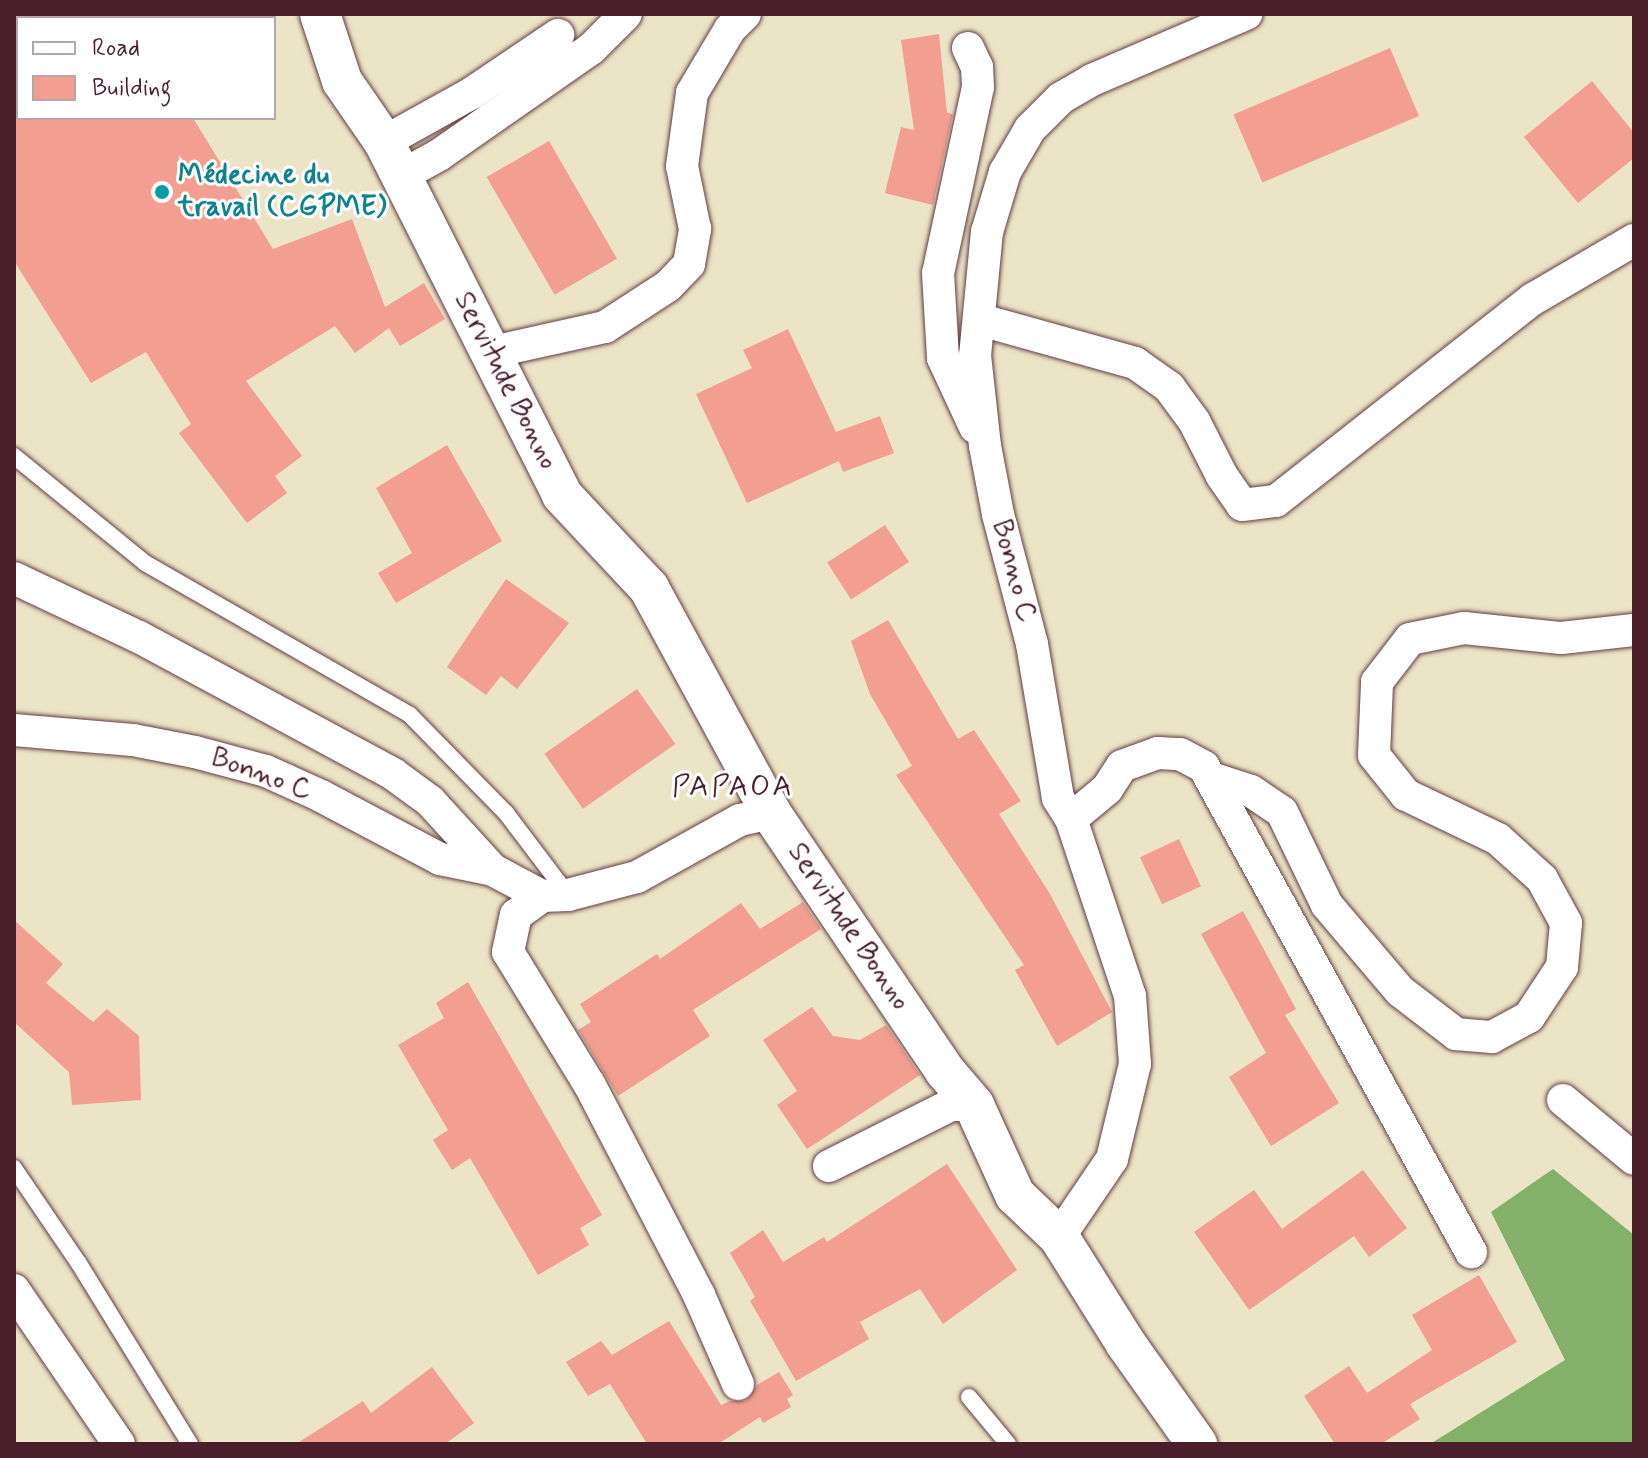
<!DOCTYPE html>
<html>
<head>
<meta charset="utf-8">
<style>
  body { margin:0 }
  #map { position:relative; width:1648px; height:1458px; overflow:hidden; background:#ece4c7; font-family:Mynerve,sans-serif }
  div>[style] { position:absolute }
  .forest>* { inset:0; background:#84b169 }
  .building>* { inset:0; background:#f29e90; transform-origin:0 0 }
  .roads { filter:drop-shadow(0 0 2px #623d42) drop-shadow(0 0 2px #623d42) }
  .service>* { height:16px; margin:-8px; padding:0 8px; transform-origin:8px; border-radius:8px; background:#fff }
  .minor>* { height:32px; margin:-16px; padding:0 16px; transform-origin:16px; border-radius:16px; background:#fff }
  .tertiary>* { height:40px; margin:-20px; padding:0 20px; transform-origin:20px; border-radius:20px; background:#fff }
  .dots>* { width:22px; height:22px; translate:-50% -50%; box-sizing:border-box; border:4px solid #fff; border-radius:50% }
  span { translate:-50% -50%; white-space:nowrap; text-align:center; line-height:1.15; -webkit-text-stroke:6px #fff; paint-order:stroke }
  .culture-label { font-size:28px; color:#0d838f; font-weight:700 }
  .left { translate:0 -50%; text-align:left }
  .street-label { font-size:28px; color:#4a1f2b }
  .neighbourhood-label { font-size:30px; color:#4a1f2b; letter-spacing:2px }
  .frame { position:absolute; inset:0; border:16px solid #4a1f2b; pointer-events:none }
  .legend { position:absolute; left:16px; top:16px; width:260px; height:104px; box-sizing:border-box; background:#fff; border:2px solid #b7a5aa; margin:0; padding:10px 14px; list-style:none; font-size:24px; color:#4a1f2b }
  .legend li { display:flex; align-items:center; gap:16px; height:40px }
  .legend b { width:40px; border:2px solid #b7a5aa }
</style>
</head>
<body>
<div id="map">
  <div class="forest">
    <div style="clip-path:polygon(1553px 1169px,1634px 1235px,1634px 1444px,1430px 1444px,1565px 1360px,1491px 1212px)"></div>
  </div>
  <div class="building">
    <div style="clip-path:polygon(939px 34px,947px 113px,953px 114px,933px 205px,885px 193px,901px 127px,914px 130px,901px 40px)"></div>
    <div style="left:1390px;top:48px;width:74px;height:170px;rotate:67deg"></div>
    <div style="clip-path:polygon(1592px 81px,1634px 133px,1634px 158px,1578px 203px,1524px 137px)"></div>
    <div style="clip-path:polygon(14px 118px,193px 118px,273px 249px,352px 219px,385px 307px,424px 283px,445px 319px,400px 346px,389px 328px,355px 353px,335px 326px,246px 381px,302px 456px,275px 476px,287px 493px,247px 523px,179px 433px,191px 424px,146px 352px,91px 383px,14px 261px)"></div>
    <div style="left:549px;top:141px;width:136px;height:72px;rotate:60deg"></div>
    <div style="clip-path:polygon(788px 329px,836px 432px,880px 416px,894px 453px,843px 472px,839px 461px,747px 503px,696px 394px,752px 368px,743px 350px)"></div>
    <div style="clip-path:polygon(447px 445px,502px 541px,396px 603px,378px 573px,412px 553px,376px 488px)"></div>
    <div style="left:885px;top:525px;width:44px;height:69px;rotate:57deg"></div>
    <div style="clip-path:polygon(506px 579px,569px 623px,517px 689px,501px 676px,486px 695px,447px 667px)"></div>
    <div style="clip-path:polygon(888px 620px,958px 739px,974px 730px,1021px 801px,999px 814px,1050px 894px,1112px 1012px,1057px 1046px,1015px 970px,1024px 965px,896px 775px,912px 766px,870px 694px,851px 641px)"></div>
    <div style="left:637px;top:689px;width:67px;height:113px;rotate:55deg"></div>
    <div style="left:1179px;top:839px;width:52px;height:43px;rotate:65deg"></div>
    <div style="clip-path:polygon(803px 902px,821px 929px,693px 1010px,710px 1036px,618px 1096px,578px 1030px,591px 1022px,580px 1004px,657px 954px,660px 959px,741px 903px,760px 929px)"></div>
    <div style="clip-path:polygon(1243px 911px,1296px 1009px,1285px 1015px,1339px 1103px,1271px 1146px,1229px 1077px,1266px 1053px,1201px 934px)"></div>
    <div style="clip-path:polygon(14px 920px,63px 964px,46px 983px,93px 1022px,107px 1009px,139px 1036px,141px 1100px,72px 1105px,69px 1072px,14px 1022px)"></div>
    <div style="clip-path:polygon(468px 982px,602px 1215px,580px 1228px,589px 1245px,538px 1275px,470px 1158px,452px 1170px,433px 1140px,448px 1130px,398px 1045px,444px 1018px,436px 1003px)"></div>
    <div style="clip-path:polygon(812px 1007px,833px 1036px,860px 1040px,886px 1025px,920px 1075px,807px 1149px,777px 1105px,797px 1091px,763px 1040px)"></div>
    <div style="clip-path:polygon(947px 1164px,1017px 1270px,943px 1324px,920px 1289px,860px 1322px,869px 1339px,796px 1381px,750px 1301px,755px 1297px,730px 1253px,763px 1230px,783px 1262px,824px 1237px,827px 1242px)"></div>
    <div style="clip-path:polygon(1363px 1170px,1407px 1228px,1369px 1257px,1354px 1236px,1249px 1310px,1194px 1232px,1254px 1190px,1282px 1229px)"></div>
    <div style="clip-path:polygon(1479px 1275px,1517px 1342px,1410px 1404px,1420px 1419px,1381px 1444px,1335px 1444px,1304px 1396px,1349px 1366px,1367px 1393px,1432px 1350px,1412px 1315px)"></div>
    <div style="clip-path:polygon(669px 1321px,721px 1405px,730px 1401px,746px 1401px,757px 1385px,779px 1372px,793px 1395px,787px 1399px,791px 1407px,763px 1423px,760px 1417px,718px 1444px,647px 1444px,610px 1384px,588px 1396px,566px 1362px,601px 1341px,612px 1355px)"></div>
    <div style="clip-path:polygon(432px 1367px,474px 1423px,445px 1444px,296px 1444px,363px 1401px,371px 1413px)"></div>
  </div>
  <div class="roads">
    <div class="service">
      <div style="left:14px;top:456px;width:169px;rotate:39.2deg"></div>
      <div style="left:145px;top:563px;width:305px;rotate:29.8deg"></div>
      <div style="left:410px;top:715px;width:137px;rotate:45.6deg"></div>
      <div style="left:506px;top:813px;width:103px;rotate:52.9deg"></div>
      <div style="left:14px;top:1168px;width:114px;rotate:55.8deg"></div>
      <div style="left:78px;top:1262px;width:214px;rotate:58.4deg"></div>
      <div style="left:969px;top:1397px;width:61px;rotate:50.3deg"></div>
    </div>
    <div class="minor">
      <div style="left:968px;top:48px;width:21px;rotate:65deg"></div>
      <div style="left:977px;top:67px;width:20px;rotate:87deg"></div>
      <div style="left:978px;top:87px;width:190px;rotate:102.1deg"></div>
      <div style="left:938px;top:273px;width:85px;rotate:86.6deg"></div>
      <div style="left:943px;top:358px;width:76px;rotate:65.1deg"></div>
      <div style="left:384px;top:142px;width:101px;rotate:-29.1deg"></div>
      <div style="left:472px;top:93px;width:104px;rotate:-34deg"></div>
      <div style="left:401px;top:176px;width:43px;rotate:-28.9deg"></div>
      <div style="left:439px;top:155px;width:185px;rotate:-34.9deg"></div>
      <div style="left:591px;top:49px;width:49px;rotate:-45deg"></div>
      <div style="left:981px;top:320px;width:160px;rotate:15.6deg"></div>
      <div style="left:1135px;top:363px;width:42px;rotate:35.2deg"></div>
      <div style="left:1169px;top:387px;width:42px;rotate:53.7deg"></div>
      <div style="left:1194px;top:421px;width:62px;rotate:63deg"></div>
      <div style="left:1222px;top:476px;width:35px;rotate:55deg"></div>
      <div style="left:1242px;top:505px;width:34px;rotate:-7deg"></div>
      <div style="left:1276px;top:501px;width:327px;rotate:-38.2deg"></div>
      <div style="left:1533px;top:299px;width:117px;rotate:-30.3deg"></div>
      <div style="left:492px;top:352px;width:116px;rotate:-12.5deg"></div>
      <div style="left:605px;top:327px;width:75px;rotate:-33.1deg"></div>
      <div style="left:668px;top:286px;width:30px;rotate:-46deg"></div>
      <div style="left:689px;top:264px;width:36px;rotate:-80deg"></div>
      <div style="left:695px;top:229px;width:64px;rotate:-101.7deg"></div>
      <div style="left:682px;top:166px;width:74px;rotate:-82.2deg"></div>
      <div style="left:692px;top:93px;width:74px;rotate:-59.3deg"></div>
      <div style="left:730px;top:29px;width:21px;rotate:-45deg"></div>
      <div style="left:14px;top:578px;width:138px;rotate:25.3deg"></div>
      <div style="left:139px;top:637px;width:289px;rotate:28.3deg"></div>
      <div style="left:393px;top:774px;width:46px;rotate:36.1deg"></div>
      <div style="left:430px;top:801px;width:93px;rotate:47.6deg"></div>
      <div style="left:493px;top:870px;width:55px;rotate:28deg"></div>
      <div style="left:14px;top:730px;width:119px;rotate:4.8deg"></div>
      <div style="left:133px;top:740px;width:63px;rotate:11deg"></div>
      <div style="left:195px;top:752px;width:73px;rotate:15deg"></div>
      <div style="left:266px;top:771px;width:60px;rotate:24.4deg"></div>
      <div style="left:321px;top:796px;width:135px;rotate:27.9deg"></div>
      <div style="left:440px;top:859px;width:54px;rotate:11.7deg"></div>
      <div style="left:1211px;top:778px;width:42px;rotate:18deg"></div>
      <div style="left:1251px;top:791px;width:37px;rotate:34deg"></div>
      <div style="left:1282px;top:812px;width:103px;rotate:64.2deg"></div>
      <div style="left:1327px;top:905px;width:113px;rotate:49.7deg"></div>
      <div style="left:1400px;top:991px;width:71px;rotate:37.5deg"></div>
      <div style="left:1456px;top:1034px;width:36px;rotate:5deg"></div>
      <div style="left:1492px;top:1037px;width:42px;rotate:-28.4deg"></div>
      <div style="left:1529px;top:1017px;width:60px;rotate:-56.6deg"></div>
      <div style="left:1562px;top:967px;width:44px;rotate:-84.8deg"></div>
      <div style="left:1566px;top:923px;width:50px;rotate:-118.6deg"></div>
      <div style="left:1542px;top:879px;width:59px;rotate:-137.7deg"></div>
      <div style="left:1498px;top:839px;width:102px;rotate:-154.4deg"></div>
      <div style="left:1406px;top:795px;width:51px;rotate:-128.7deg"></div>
      <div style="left:1374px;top:755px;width:73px;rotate:-87.6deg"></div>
      <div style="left:1377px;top:682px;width:54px;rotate:-52.5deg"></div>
      <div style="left:1410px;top:639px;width:55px;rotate:-11.5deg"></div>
      <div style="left:1464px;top:628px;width:98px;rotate:5.9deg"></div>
      <div style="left:1561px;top:638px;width:73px;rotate:-6.3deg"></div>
      <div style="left:1071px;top:819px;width:47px;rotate:-39.8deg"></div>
      <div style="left:1107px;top:789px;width:27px;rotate:-57deg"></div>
      <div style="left:1122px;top:766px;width:38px;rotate:-20deg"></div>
      <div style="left:1158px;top:753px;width:22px;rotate:3deg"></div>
      <div style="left:1180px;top:754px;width:27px;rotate:28deg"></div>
      <div style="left:1204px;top:767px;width:554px;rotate:61.17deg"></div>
      <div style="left:1563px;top:1100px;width:92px;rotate:39.7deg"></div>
      <div style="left:829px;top:1166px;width:136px;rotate:-26.6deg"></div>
      <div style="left:951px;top:1105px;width:23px"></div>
      <div style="left:1059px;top:1237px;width:94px;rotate:-55.8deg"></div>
      <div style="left:1112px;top:1159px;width:98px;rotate:-76.4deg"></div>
      <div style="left:1135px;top:1064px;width:68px;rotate:-94.2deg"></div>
      <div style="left:1130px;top:996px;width:187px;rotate:-108.4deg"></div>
      <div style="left:1071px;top:819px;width:25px;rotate:-122deg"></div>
      <div style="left:1058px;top:798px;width:156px;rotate:-99.6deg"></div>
      <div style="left:1032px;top:644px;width:134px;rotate:-104.7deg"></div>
      <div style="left:998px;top:514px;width:69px;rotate:-100.8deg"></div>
      <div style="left:985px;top:446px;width:91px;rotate:-96.3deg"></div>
      <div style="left:975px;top:356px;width:125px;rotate:-84.5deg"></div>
      <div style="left:987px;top:232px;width:63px;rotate:-73.3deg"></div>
      <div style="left:1005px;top:172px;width:50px;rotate:-59.8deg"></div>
      <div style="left:1030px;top:129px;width:44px;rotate:-45deg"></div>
      <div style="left:1061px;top:98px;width:36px;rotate:-30deg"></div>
      <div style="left:1092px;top:80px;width:168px;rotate:-23.2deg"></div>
      <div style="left:14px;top:1290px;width:186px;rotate:55.7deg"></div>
      <div style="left:738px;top:1384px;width:97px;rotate:-113.7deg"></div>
      <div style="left:699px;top:1295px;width:238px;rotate:-117.5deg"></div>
      <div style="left:589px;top:1084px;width:155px;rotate:-121.5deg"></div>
      <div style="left:508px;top:952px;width:38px;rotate:-78deg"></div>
      <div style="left:516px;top:915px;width:32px;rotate:-36deg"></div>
      <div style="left:542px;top:896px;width:26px;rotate:-2deg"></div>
      <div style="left:568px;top:895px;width:71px;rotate:-14.6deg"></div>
      <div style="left:637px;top:877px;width:118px;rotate:-29deg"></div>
      <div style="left:740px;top:820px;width:32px;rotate:-13deg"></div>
    </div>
    <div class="tertiary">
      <div style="left:320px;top:14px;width:71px;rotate:71.8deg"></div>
      <div style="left:342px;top:81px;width:74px;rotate:55.5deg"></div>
      <div style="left:384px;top:142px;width:395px;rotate:63.2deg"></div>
      <div style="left:562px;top:495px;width:127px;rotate:46.9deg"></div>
      <div style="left:649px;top:588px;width:256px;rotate:61.5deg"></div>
      <div style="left:771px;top:813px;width:311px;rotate:56deg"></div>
      <div style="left:945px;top:1071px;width:45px;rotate:49.5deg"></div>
      <div style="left:974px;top:1105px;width:99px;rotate:65.5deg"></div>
      <div style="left:1015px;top:1195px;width:61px;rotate:43.7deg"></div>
      <div style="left:1059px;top:1237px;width:126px;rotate:57.9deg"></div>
      <div style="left:1126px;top:1344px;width:123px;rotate:54.6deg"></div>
    </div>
  </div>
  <div class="dots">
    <div style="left:162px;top:192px;background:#0f9aa8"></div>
  </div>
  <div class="culture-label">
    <span class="left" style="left:178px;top:192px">Médecine du<br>travail (CGPME)</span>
  </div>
  <div class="street-label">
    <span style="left:505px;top:381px;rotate:63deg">Servitude Bonno</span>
    <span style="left:1013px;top:571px;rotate:75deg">Bonno C</span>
    <span style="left:261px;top:775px;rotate:20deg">Bonno C</span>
    <span style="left:848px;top:927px;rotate:56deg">Servitude Bonno</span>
  </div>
  <div class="neighbourhood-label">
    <span style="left:733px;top:787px">PAPAOA</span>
  </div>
  <div class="frame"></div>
  <ul class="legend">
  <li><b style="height:10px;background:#fff"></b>Road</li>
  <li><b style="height:22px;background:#f29e90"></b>Building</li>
  </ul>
</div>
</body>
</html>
